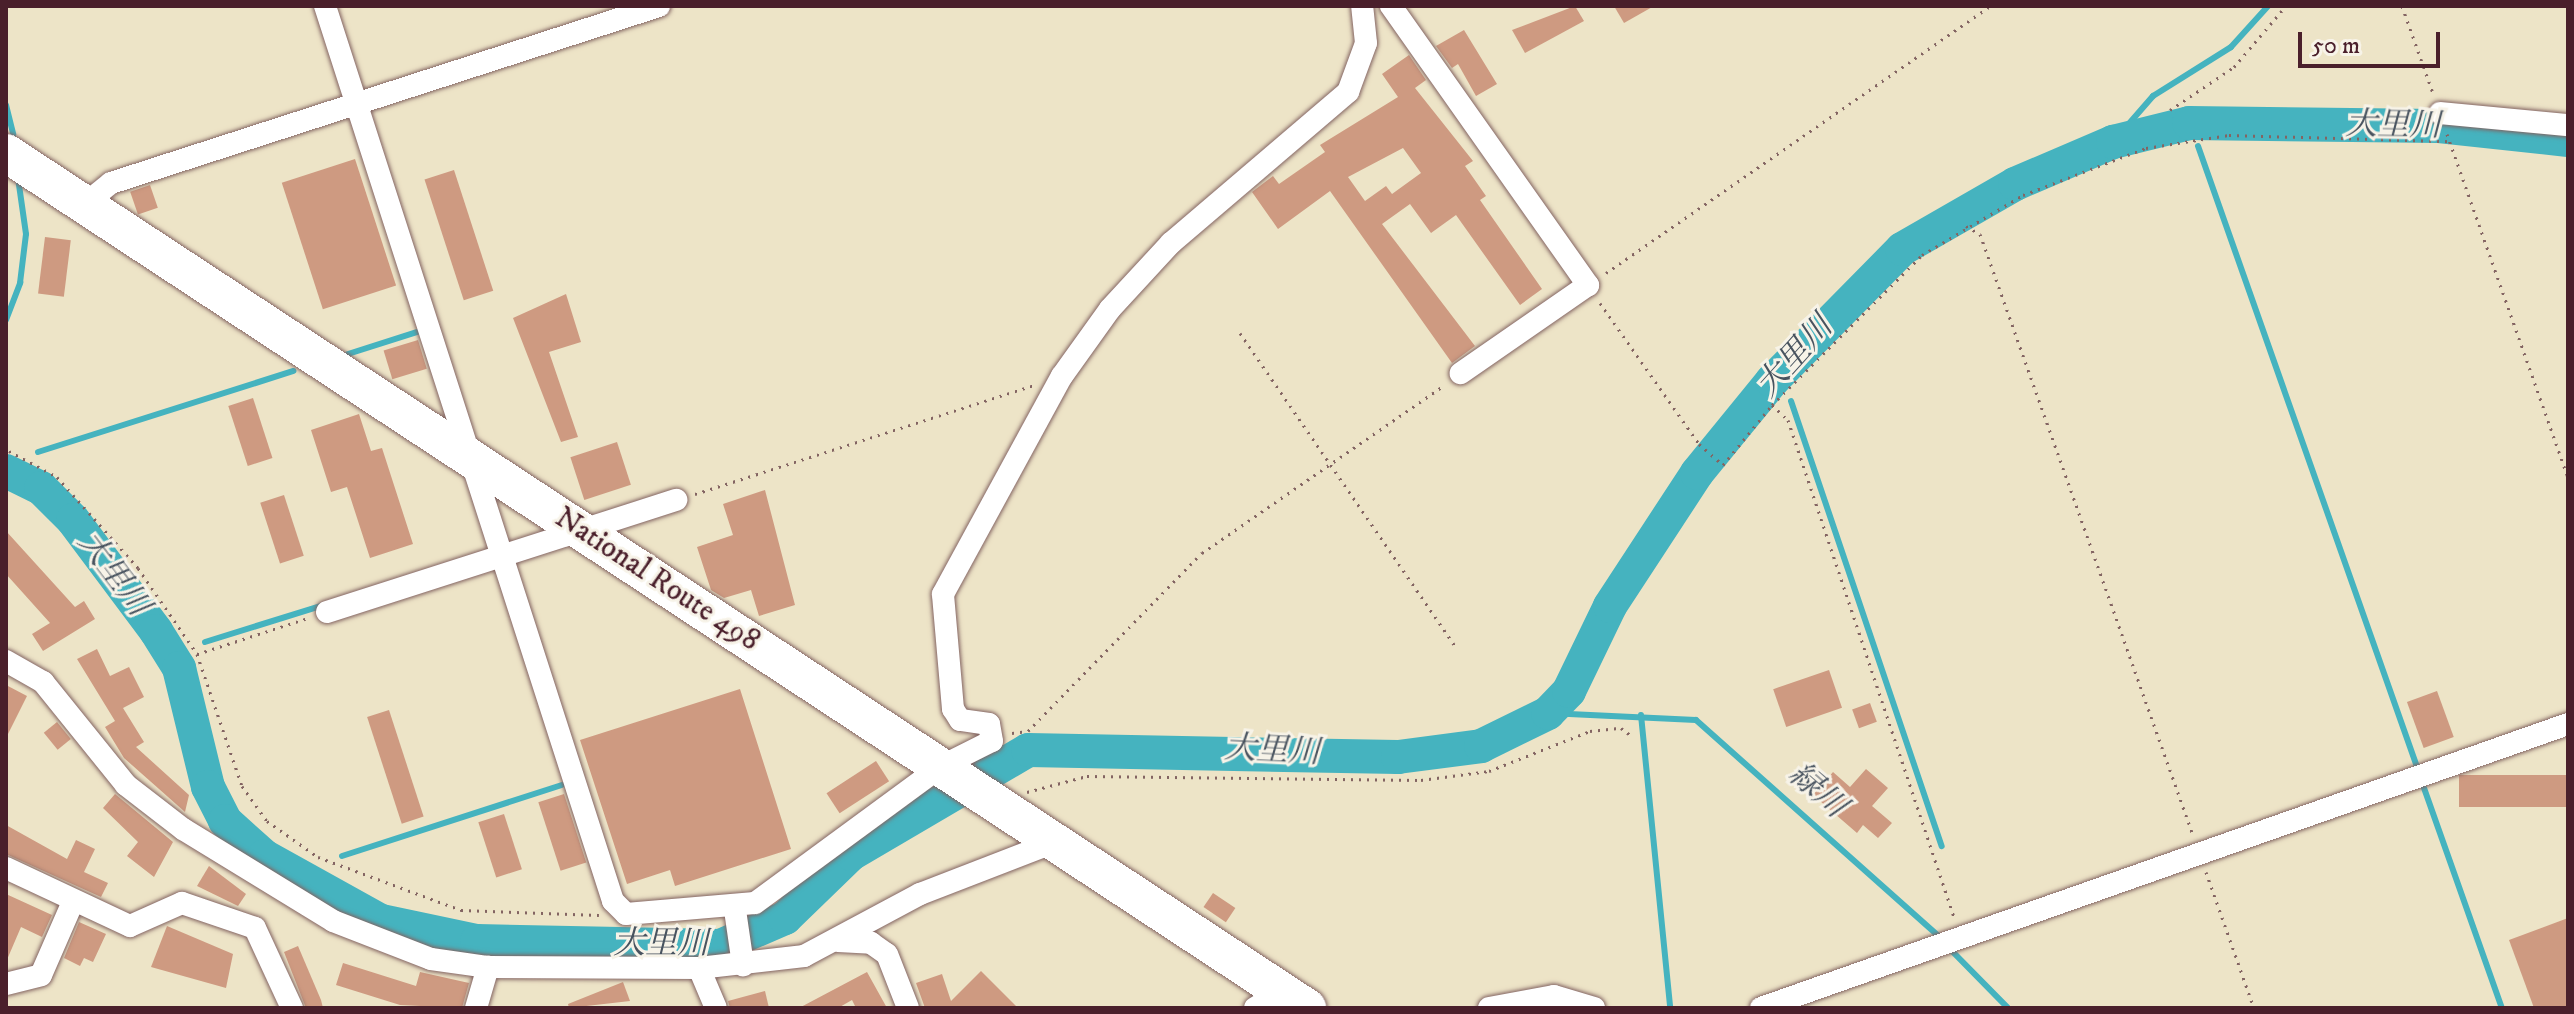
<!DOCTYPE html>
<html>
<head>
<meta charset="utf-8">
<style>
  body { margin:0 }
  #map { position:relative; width:2574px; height:1014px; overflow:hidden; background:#ede4c7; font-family:"IM FELL DW Pica","Noto Serif JP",serif }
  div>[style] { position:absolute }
  .stream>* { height:6px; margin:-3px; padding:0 3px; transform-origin:3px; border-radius:3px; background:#45b3bf }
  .river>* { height:34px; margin:-17px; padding:0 17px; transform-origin:17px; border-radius:17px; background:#45b3bf }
  .building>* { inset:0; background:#ce9a81; transform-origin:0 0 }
  .path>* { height:3px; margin-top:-1.5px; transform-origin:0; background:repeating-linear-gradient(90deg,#836462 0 2px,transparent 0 8px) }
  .roads { filter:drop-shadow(0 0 2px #836462) drop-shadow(0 0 2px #836462) }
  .street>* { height:22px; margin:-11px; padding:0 11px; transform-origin:11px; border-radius:11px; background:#fff }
  .highway>* { height:38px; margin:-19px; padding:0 19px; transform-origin:19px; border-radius:19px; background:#fff }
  span { translate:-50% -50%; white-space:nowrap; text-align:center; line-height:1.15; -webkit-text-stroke:6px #f7f3e8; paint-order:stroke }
  .street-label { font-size:30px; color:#4a1f2b }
  .water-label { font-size:32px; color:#48535f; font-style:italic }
  .frame { position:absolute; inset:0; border:8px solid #4a1f2b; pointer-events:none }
  .scale { position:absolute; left:2298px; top:32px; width:142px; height:36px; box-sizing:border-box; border:4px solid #4a1f2b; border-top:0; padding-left:10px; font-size:24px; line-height:28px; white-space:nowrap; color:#4a1f2b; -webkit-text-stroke:6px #f7f3e8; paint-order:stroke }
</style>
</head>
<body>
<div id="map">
  <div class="stream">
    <div style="left:6px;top:105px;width:30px;rotate:76deg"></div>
    <div style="left:2113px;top:142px;width:61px;rotate:-49deg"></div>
    <div style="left:2153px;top:96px;width:92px;rotate:-32.1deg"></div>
    <div style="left:2231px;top:47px;width:55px;rotate:-47.9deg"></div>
    <div style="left:2198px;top:146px;width:658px;rotate:70.57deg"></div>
    <div style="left:6px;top:320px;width:40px;rotate:-69deg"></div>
    <div style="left:20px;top:283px;width:49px;rotate:-83deg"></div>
    <div style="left:26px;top:234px;width:57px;rotate:-98.1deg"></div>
    <div style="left:348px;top:354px;width:72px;rotate:-17.7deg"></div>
    <div style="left:1791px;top:401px;width:470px;rotate:71.3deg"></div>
    <div style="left:38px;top:452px;width:268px;rotate:-17.6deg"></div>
    <div style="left:205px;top:642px;width:125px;rotate:-17.3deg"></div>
    <div style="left:1548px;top:713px;width:148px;rotate:2.7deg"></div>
    <div style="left:1696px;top:720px;width:329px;rotate:41.7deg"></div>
    <div style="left:1641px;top:715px;width:294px;rotate:84.3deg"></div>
    <div style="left:2424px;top:788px;width:233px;rotate:70.5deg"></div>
    <div style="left:342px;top:856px;width:231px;rotate:-17.9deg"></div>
    <div style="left:1949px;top:948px;width:84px;rotate:45.5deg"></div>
  </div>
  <div class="river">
    <div style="left:6px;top:471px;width:39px;rotate:26deg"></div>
    <div style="left:41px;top:488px;width:45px;rotate:45deg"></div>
    <div style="left:73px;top:520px;width:139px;rotate:53.2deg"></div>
    <div style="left:156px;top:631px;width:44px;rotate:58.1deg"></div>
    <div style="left:179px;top:668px;width:122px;rotate:76.3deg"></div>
    <div style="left:208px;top:787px;width:38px;rotate:63deg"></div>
    <div style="left:225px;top:821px;width:52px;rotate:41.9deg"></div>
    <div style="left:264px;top:856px;width:134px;rotate:29.1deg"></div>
    <div style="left:381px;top:921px;width:98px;rotate:11.8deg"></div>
    <div style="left:477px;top:941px;width:243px;rotate:1.2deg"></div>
    <div style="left:720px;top:946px;width:71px;rotate:-23.3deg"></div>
    <div style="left:785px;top:918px;width:92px;rotate:-44.1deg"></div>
    <div style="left:851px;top:854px;width:205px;rotate:-30.4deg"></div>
    <div style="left:1028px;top:750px;width:370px;rotate:1.1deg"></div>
    <div style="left:1398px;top:757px;width:84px;rotate:-7.5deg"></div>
    <div style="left:1481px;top:746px;width:75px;rotate:-26.2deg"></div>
    <div style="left:1548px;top:713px;width:30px;rotate:-46deg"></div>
    <div style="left:1569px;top:691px;width:94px;rotate:-64.2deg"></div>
    <div style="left:1610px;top:606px;width:159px;rotate:-56.8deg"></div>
    <div style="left:1697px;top:473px;width:119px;rotate:-50.8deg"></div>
    <div style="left:1772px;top:381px;width:185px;rotate:-45.4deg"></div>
    <div style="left:1902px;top:249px;width:130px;rotate:-29.9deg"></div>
    <div style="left:2015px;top:184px;width:107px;rotate:-23.2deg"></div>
    <div style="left:2113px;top:142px;width:78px;rotate:-14deg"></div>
    <div style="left:2189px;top:123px;width:250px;rotate:0.7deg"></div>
    <div style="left:2439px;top:126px;width:130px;rotate:6.2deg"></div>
  </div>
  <div class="building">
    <div style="clip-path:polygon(1575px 6px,1584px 21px,1525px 53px,1512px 30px)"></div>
    <div style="clip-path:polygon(1614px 6px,1654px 6px,1624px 23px)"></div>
    <div style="clip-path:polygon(1464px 30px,1497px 84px,1476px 96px,1458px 64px,1452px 68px,1436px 46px)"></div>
    <div style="clip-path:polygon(evenodd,1409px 55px,1426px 80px,1415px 88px,1473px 161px,1465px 166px,1486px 196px,1480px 200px,1542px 289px,1520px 305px,1456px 215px,1431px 233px,1410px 204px,1382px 224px,1475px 346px,1452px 363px,1330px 191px,1278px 229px,1252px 192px,1273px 176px,1279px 184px,1325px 152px,1320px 145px,1398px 97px,1382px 74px,1409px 55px,1403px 148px,1421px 173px,1392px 194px,1386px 186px,1365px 201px,1348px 177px,1403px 148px)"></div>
    <div style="left:355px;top:159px;width:133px;height:77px;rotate:72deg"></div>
    <div style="left:454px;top:170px;width:127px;height:31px;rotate:72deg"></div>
    <div style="left:150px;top:185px;width:24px;height:21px;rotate:71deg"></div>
    <div style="left:45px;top:237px;width:26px;height:57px;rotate:7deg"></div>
    <div style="clip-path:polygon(566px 294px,581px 342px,549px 352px,578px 437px,561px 442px,513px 318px)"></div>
    <div style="left:418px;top:340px;width:30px;height:36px;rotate:73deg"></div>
    <div style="left:253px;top:398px;width:63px;height:26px;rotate:72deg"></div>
    <div style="clip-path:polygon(359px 414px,371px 451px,382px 448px,413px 544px,370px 558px,347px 487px,331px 492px,311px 430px)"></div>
    <div style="left:617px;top:442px;width:45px;height:49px;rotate:72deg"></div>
    <div style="clip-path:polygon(765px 490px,795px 605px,759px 616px,751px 590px,724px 598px,711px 590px,697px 547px,733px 535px,723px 504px)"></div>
    <div style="left:284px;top:495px;width:64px;height:25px;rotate:72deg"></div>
    <div style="clip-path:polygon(6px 531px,75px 607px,84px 601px,95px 619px,43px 651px,32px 634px,50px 623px,6px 574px)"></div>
    <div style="clip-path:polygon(97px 649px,110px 676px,129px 667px,144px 697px,123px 708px,144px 742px,136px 747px,189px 795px,185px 812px,124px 758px,105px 727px,115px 721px,77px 659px)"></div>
    <div style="left:1829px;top:670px;width:40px;height:59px;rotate:71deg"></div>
    <div style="clip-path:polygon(6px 685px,27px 696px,6px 738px)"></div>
    <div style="clip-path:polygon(740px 689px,791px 849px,675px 886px,670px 870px,627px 884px,580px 740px)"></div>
    <div style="left:2437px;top:691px;width:49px;height:32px;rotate:70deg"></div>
    <div style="left:1870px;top:703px;width:20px;height:19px;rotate:70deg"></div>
    <div style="left:389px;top:710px;width:112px;height:23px;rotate:72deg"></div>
    <div style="left:57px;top:722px;width:22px;height:17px;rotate:51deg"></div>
    <div style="left:876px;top:761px;width:24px;height:59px;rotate:57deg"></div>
    <div style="clip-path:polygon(1866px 769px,1888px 788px,1872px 806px,1892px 823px,1878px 838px,1863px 825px,1857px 833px,1813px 795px,1833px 772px,1850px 787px)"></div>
    <div style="left:2568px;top:775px;width:32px;height:109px;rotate:90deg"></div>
    <div style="clip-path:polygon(115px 794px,173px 842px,154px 877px,127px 856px,138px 842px,103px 808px)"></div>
    <div style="left:564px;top:794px;width:72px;height:27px;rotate:72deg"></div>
    <div style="left:504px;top:814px;width:58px;height:27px;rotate:72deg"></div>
    <div style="clip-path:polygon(6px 825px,67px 859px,76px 840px,95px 849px,84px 872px,108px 883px,101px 897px,6px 854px)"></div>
    <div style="clip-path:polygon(209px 866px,246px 894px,238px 906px,197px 886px)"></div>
    <div style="left:1213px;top:893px;width:27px;height:17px;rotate:34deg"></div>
    <div style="clip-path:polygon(6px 894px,52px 915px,42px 937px,21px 927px,6px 962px)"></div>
    <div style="clip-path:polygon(2568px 918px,2568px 1008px,2534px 1008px,2509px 940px)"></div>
    <div style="clip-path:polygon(79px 922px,106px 934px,93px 962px,84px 958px,80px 966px,64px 958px)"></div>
    <div style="clip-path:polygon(167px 926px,233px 954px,226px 988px,151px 967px)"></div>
    <div style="clip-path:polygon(298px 946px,321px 1000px,323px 1008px,306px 1008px,284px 952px)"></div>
    <div style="clip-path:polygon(343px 963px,416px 986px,420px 972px,469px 983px,462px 1008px,400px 1005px,336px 985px)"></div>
    <div style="clip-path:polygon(981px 971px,1018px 1008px,925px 1008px,916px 983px,942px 974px,951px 1001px)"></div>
    <div style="clip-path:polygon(867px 972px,887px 1008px,856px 1008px,852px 1000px,838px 1008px,799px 1008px)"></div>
    <div style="clip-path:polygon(623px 982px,630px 1001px,569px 1008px,568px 1004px)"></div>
    <div style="clip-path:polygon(765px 991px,769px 1008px,730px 1008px,728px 1001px)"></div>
  </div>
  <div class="path">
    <div style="left:2402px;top:6px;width:92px;rotate:70.4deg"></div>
    <div style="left:2170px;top:110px;width:77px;rotate:-33.9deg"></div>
    <div style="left:2234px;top:67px;width:80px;rotate:-49.6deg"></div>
    <div style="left:2447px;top:134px;width:365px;rotate:70.6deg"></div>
    <div style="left:1966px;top:226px;width:16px;rotate:30deg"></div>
    <div style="left:1980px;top:234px;width:638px;rotate:70.49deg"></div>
    <div style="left:1606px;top:273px;width:468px;rotate:-34.8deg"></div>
    <div style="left:1600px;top:303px;width:172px;rotate:54.9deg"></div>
    <div style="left:1699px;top:444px;width:32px;rotate:41deg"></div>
    <div style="left:1723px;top:465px;width:77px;rotate:-50.8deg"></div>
    <div style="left:1772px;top:405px;width:22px;rotate:43deg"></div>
    <div style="left:1788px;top:420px;width:524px;rotate:71.53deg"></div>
    <div style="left:1240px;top:333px;width:380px;rotate:55.5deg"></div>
    <div style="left:1772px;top:405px;width:212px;rotate:-45deg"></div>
    <div style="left:1922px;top:255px;width:117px;rotate:-30.7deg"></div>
    <div style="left:2023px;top:195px;width:132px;rotate:-20.9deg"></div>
    <div style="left:2146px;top:148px;width:84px;rotate:-8.9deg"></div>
    <div style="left:2229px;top:135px;width:221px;rotate:1.6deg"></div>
    <div style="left:9px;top:451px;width:55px;rotate:28.4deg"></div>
    <div style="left:57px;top:477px;width:122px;rotate:48.3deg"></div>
    <div style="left:138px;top:568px;width:104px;rotate:55.5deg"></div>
    <div style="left:197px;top:654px;width:139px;rotate:71.2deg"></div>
    <div style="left:242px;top:786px;width:43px;rotate:54.5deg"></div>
    <div style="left:267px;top:821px;width:62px;rotate:35.2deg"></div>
    <div style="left:318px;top:857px;width:153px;rotate:20.3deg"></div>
    <div style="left:461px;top:910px;width:138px;rotate:2.1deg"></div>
    <div style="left:695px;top:494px;width:356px;rotate:-17.8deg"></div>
    <div style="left:197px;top:654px;width:117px;rotate:-18deg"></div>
    <div style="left:1012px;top:733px;width:16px;rotate:-7deg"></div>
    <div style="left:1028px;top:731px;width:249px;rotate:-45.7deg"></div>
    <div style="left:1202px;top:553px;width:295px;rotate:-34.7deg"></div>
    <div style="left:1027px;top:792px;width:62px;rotate:-14.9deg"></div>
    <div style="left:1087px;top:776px;width:334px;rotate:0.7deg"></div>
    <div style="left:1421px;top:780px;width:69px;rotate:-7.5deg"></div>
    <div style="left:1489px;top:771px;width:109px;rotate:-21.6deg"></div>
    <div style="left:1590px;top:731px;width:31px;rotate:-6deg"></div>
    <div style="left:1621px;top:728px;width:15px;rotate:37deg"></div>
    <div style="left:2206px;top:872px;width:144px;rotate:70.6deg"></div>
  </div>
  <div class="roads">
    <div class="street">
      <div style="left:325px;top:6px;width:940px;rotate:72.16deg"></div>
      <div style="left:613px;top:901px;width:18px;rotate:45deg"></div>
      <div style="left:626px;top:914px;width:129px;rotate:-4.9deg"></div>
      <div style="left:755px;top:903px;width:230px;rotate:-36.3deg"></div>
      <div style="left:940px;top:767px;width:58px;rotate:-26.6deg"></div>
      <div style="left:992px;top:741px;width:17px;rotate:-100deg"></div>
      <div style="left:989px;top:724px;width:29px;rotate:-172deg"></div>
      <div style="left:960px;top:720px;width:13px;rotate:-122deg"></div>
      <div style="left:953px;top:709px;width:115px;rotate:-95deg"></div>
      <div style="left:943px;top:594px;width:248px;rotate:-61.4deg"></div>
      <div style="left:1062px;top:376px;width:82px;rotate:-54.4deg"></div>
      <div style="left:1110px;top:309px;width:90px;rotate:-47.3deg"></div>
      <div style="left:1171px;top:243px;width:233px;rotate:-40.5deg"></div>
      <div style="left:1348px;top:92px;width:52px;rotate:-69.8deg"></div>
      <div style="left:1366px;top:43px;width:37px;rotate:-96deg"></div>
      <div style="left:1391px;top:6px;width:342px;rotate:54.8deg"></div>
      <div style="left:1588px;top:285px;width:155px;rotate:145.3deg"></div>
      <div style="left:2440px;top:113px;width:129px;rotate:5.4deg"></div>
      <div style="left:85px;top:204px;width:33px;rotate:-39deg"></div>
      <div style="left:111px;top:183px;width:576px;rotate:-17.9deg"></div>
      <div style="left:327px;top:612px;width:367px;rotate:-17.8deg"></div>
      <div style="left:6px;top:661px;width:43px;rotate:29.6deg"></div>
      <div style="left:43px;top:682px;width:132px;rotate:51.1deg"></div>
      <div style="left:126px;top:785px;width:72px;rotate:37.7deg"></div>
      <div style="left:183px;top:829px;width:176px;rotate:31.5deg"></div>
      <div style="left:333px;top:921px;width:105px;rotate:21.2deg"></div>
      <div style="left:431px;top:959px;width:58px;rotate:8deg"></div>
      <div style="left:488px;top:967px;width:211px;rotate:0.3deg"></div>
      <div style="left:699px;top:968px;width:106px;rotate:-6.5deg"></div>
      <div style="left:804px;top:956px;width:132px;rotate:-28.1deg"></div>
      <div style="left:920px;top:894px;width:145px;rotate:-21.1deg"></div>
      <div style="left:6px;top:868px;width:137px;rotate:25.1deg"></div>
      <div style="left:130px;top:926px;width:57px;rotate:-23.9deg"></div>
      <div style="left:182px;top:903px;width:77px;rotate:18.9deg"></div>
      <div style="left:255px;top:928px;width:88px;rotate:65.2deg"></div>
      <div style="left:735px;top:910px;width:56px;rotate:81.7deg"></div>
      <div style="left:838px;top:941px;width:33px;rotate:3deg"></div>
      <div style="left:871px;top:943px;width:19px;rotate:35deg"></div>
      <div style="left:887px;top:954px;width:58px;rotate:68.7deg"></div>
      <div style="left:699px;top:968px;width:43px;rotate:67deg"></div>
      <div style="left:6px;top:984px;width:36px;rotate:-14deg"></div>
      <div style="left:41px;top:975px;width:77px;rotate:-66.4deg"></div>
      <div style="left:476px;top:1008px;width:43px;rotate:-73.7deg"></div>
      <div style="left:1255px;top:1008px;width:31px;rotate:-31deg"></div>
      <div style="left:1489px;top:1008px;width:66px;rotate:-10.5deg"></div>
      <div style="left:1554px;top:996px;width:42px;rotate:16.7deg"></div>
      <div style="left:1761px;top:1008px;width:856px;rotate:-19.39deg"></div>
    </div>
    <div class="highway">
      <div style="left:6px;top:153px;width:1557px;rotate:33.31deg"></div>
    </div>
  </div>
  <div class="street-label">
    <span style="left:657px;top:580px;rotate:33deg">National Route 498</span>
  </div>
  <div class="water-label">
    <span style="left:2393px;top:126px;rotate:1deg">大里川</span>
    <span style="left:1795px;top:357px;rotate:-48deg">大里川</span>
    <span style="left:113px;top:574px;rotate:53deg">大里川</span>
    <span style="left:1272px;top:751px;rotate:3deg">大里川</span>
    <span style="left:1817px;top:791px;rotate:41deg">緑川</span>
    <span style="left:661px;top:944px">大里川</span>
  </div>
  <div class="frame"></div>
  <div class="scale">50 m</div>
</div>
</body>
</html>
